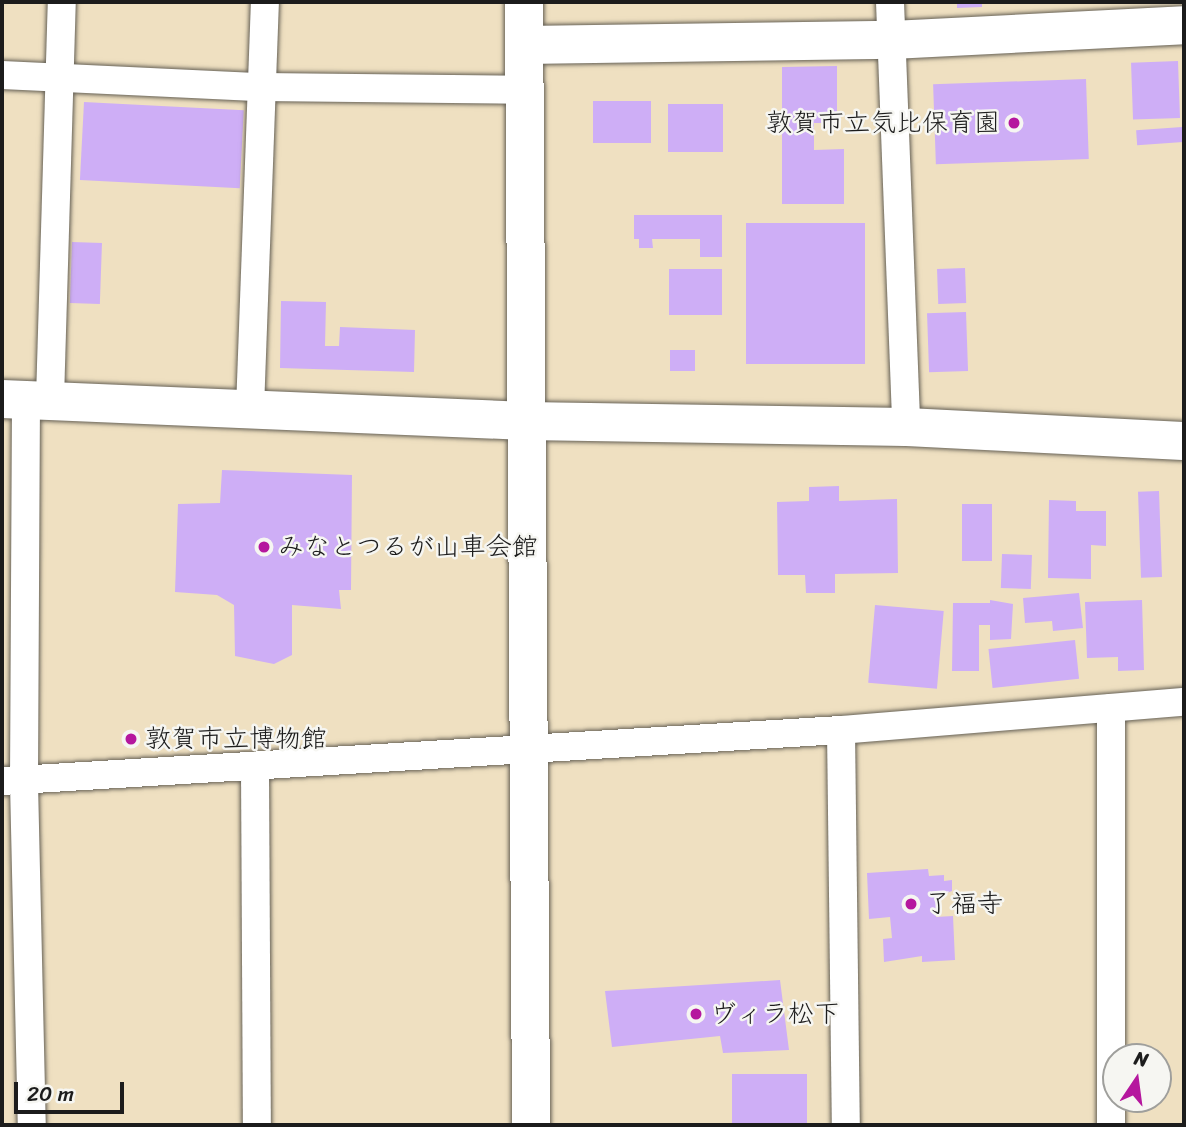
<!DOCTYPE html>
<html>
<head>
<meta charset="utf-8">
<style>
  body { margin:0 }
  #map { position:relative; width:1186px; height:1127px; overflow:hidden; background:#efe0c1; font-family:Sriracha,"Klee One",sans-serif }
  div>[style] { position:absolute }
  .building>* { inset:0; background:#ceaef6; transform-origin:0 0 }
  .roads { filter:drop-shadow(0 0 2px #666156) drop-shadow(0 0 2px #666156) }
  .street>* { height:28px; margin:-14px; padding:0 14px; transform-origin:14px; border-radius:14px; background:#fff }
  .secondary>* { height:38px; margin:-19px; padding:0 19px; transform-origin:19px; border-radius:19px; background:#fff }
  .dots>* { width:19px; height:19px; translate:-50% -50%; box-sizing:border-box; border:4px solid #f6f6f2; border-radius:50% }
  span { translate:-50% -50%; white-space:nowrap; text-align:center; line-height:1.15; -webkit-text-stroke:5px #f6f6f2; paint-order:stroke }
  .poi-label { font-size:26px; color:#1c1c1c }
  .right { translate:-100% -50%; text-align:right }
  .left { translate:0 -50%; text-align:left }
  .frame { position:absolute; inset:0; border:4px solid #1c1c1c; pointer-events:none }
  .north { position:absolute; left:1102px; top:1043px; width:70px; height:70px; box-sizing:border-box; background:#f6f6f2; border:2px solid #9f9f9c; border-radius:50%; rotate:13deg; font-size:19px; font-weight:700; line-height:28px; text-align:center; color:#1c1c1c }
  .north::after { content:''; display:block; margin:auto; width:24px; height:32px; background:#b5179e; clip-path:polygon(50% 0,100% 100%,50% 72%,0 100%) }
  .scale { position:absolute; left:14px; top:1082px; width:110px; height:32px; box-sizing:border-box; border:4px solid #1c1c1c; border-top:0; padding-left:9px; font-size:21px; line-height:24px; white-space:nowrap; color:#1c1c1c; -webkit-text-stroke:5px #f6f6f2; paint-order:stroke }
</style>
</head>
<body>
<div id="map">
  <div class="building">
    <div style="clip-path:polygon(957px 2px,982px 2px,982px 7px,957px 8px)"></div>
    <div style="left:1178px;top:61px;width:57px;height:47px;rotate:88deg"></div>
    <div style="clip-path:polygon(837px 66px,837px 123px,814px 123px,814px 150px,844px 149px,844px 204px,782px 204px,782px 67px)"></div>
    <div style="left:1086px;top:79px;width:80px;height:153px;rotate:88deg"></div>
    <div style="left:593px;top:101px;width:58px;height:42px"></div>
    <div style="left:84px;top:102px;width:160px;height:78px;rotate:3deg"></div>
    <div style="left:668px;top:104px;width:55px;height:48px"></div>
    <div style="left:1182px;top:127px;width:15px;height:46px;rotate:86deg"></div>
    <div style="clip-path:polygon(634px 215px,722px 215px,722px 257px,700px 257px,700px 239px,652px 239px,653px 248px,639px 248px,639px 239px,634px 239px)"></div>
    <div style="left:746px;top:223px;width:119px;height:141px"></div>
    <div style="left:72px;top:242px;width:30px;height:61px;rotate:2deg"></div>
    <div style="left:965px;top:268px;width:35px;height:28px;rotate:88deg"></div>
    <div style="left:669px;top:269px;width:53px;height:46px"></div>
    <div style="clip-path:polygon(281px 301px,326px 302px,325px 346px,339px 346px,340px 327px,415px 330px,414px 372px,280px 368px)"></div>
    <div style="left:966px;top:312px;width:59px;height:39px;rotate:88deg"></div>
    <div style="left:670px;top:350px;width:25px;height:21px"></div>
    <div style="clip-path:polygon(222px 470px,352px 475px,351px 590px,339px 590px,341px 609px,292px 605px,292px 655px,274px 664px,235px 656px,234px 605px,217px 595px,175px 592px,178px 504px,220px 503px)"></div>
    <div style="clip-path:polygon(839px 486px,839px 501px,897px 499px,898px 573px,835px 574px,835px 593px,806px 593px,805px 575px,778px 575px,777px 502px,809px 501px,809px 487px)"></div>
    <div style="left:1159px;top:491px;width:86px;height:21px;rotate:88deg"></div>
    <div style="clip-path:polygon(1049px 500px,1076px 501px,1076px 511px,1106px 511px,1106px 546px,1091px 545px,1091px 579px,1048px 578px)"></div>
    <div style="left:962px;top:504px;width:30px;height:57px"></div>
    <div style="left:1002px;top:554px;width:30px;height:34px;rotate:2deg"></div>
    <div style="clip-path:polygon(1079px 593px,1083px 628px,1053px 631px,1052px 621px,1025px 623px,1023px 598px)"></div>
    <div style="clip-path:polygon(990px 600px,1013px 604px,1011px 639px,990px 640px,990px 625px,979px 625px,979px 671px,952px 671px,953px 603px,990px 603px)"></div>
    <div style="clip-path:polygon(1142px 600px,1144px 670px,1118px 671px,1118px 657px,1087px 658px,1085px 602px)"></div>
    <div style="left:875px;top:605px;width:69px;height:78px;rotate:5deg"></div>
    <div style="left:1075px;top:640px;width:39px;height:87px;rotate:84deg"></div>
    <div style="clip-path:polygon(928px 869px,929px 876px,944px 875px,944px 881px,952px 880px,952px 891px,936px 897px,936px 917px,953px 916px,955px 960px,922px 962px,922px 956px,884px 962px,883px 939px,892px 938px,890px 917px,869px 919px,867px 873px)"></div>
    <div style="clip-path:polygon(780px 980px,789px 1050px,723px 1053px,720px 1036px,612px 1047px,605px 991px)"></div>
    <div style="left:732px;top:1074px;width:75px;height:51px"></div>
  </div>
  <div class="roads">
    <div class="street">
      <div style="left:890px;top:2px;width:425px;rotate:87.8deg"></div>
      <div style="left:2px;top:75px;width:259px;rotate:2.7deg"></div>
      <div style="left:261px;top:87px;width:265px;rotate:0.6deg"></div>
      <div style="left:26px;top:399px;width:384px;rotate:90.3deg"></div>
      <div style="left:24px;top:783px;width:342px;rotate:88.7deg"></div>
      <div style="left:50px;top:399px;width:397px;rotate:-88.3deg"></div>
      <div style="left:250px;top:409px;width:407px;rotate:-87.9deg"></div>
      <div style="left:841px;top:730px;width:395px;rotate:89.3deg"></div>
      <div style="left:255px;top:768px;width:357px;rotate:89.7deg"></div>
      <div style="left:2px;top:781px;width:841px;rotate:-3.48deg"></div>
      <div style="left:841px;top:730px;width:344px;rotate:-4.7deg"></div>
      <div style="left:1111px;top:1125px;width:417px;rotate:-90deg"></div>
    </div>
    <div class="secondary">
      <div style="left:524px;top:2px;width:1123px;rotate:89.64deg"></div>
      <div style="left:524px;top:45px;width:368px;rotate:-0.8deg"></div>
      <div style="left:892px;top:40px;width:292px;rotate:-2.9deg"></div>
      <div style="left:2px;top:399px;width:524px;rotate:2.4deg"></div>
      <div style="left:526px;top:421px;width:380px;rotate:0.9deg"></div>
      <div style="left:906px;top:427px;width:278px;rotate:2.9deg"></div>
    </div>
  </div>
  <div class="dots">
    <div style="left:1014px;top:123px;background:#b5179e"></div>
    <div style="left:264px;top:547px;background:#b5179e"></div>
    <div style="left:131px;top:739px;background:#b5179e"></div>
    <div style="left:911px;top:904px;background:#b5179e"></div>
    <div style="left:696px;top:1014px;background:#b5179e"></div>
  </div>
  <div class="poi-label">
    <span class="right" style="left:1000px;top:123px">敦賀市立気比保育園</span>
    <span class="left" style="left:278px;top:547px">みなとつるが山車会館</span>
    <span class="left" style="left:145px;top:739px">敦賀市立博物館</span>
    <span class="left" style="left:925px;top:904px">了福寺</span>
    <span class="left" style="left:710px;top:1014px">ヴィラ松下</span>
  </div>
  <div class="frame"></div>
  <div class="north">N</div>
  <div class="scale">20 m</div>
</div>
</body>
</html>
